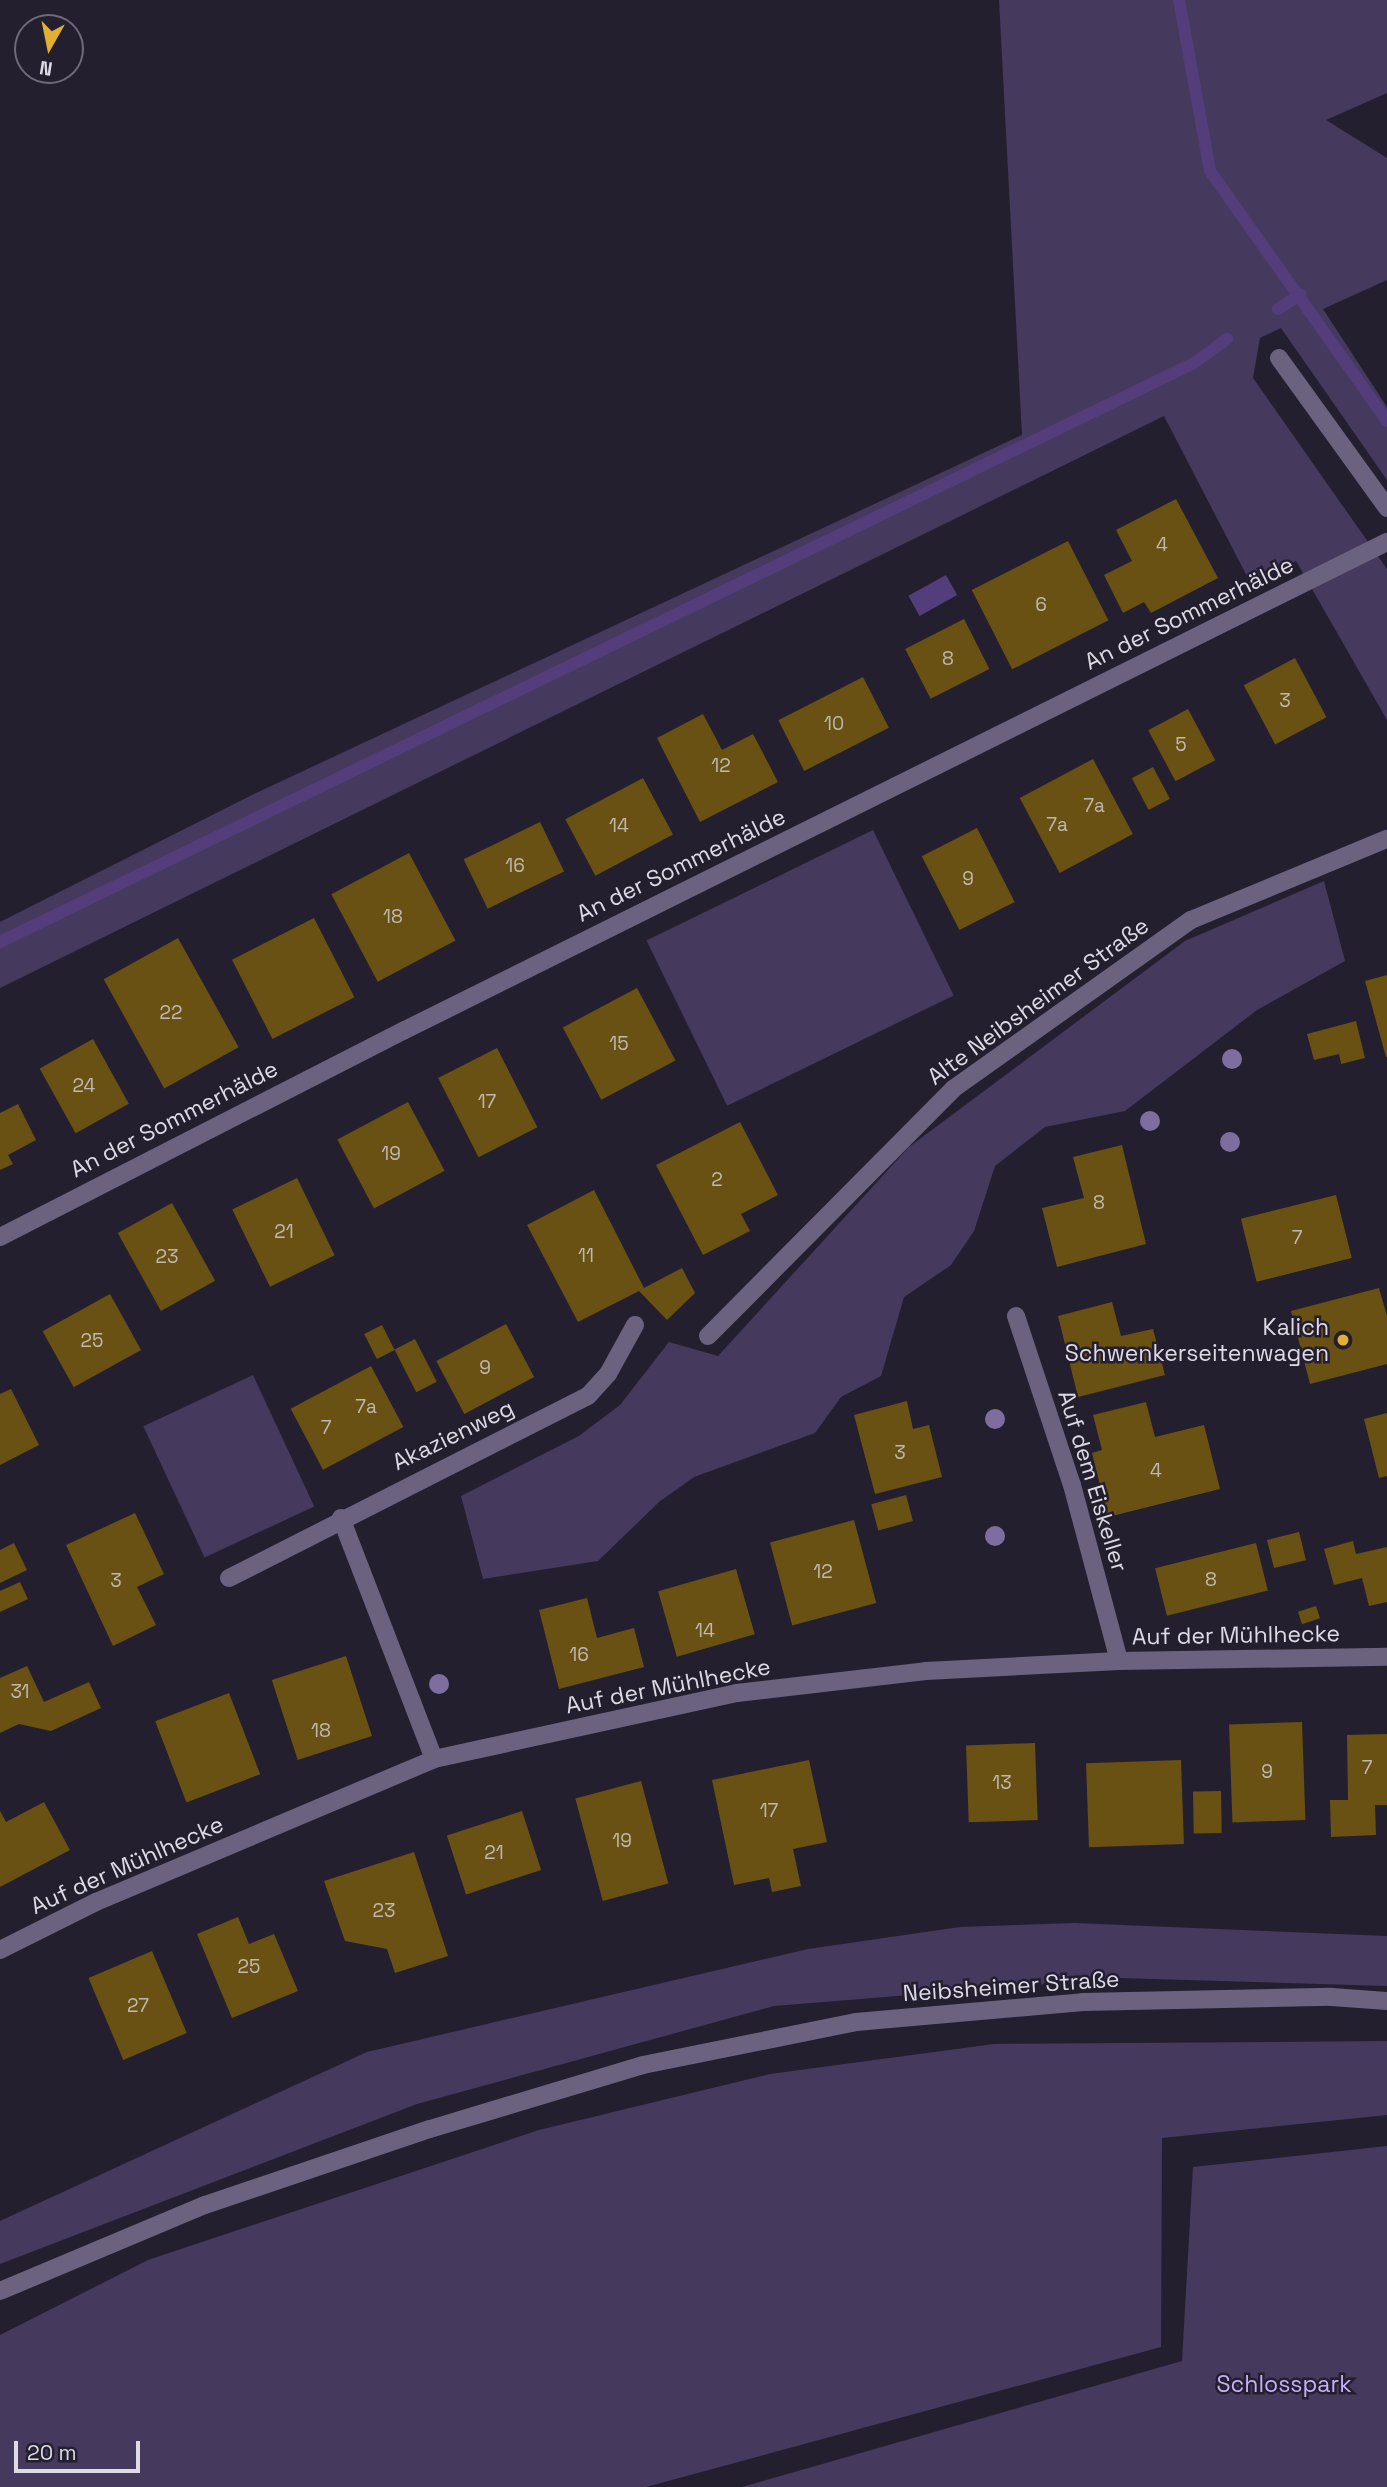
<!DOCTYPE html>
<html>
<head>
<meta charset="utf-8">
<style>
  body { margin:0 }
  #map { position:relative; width:1387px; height:2487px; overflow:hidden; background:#241f2f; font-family:"Space Grotesk",sans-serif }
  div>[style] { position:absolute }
  .green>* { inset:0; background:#46395e; transform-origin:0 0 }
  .water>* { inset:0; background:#543d7b; transform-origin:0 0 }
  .stream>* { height:12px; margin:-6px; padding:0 6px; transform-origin:6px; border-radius:6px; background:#543d7b }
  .building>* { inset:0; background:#695013; transform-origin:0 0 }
  .minor>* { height:18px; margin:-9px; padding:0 9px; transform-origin:9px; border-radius:9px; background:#6b627f }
  .trees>* { width:20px; height:20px; margin:-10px; border-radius:50%; background:#7e6e9f }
  .dots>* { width:19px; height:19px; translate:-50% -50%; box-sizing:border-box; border:4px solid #241f2f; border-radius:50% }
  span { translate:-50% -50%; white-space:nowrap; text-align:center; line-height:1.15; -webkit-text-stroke:5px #241f2f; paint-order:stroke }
  .number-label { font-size:19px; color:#c1b8b1 }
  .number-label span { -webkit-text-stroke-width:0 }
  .street-label { font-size:23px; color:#dedbe6 }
  .poi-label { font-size:23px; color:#dedbe6 }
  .right { translate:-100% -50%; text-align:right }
  .park-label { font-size:23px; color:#c8affa }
  .north { position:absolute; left:14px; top:14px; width:70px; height:70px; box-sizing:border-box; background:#241f2f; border:2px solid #6e6a78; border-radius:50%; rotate:189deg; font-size:19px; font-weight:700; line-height:28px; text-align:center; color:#dedbe6 }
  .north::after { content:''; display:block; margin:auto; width:24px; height:32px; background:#e1af34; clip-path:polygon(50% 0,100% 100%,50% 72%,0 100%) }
  .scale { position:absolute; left:14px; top:2441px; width:126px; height:32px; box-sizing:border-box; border:4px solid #dedbe6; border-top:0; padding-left:9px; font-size:21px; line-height:24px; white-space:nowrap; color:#dedbe6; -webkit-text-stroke:5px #241f2f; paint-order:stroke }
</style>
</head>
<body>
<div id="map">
  <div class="green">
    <div style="clip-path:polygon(999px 0,1387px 0,1387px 93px,1326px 120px,1387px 158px,1387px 280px,1323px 309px,1387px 407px,1387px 480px,1281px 328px,1260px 338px,1253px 378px,1387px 569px,1387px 720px,1296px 561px,1251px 584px,1164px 416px,0 988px,0 922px,254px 794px,1022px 435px)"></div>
    <div style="left:873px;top:830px;width:184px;height:252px;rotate:64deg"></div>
    <div style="clip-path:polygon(1324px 881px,1345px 961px,1257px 1010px,1125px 1111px,1045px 1127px,995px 1166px,974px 1231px,951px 1265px,904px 1297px,881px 1376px,841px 1397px,815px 1433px,694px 1477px,659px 1502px,598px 1561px,483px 1579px,461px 1496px,579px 1436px,620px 1405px,669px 1342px,718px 1356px,909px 1147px,1185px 941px)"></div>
    <div style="left:253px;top:1375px;width:145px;height:121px;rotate:65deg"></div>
    <div style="clip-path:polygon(1075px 1923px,1387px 1936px,1387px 1986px,1120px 1978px,774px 2006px,417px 2104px,0 2264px,0 2221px,367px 2052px,808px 1949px,960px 1927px)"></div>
    <div style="clip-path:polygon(1387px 2041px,1387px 2115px,1162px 2138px,1161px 2347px,646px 2487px,0 2487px,0 2335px,148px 2260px,539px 2130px,770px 2074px,994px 2044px)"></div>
    <div style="clip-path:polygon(1387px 2146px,1387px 2487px,742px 2487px,1182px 2361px,1193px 2167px)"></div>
  </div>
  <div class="water">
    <div style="left:946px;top:575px;width:23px;height:43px;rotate:61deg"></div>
  </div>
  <div class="stream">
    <div style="left:1179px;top:0;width:174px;rotate:79.7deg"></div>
    <div style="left:1210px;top:171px;width:306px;rotate:54.7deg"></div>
    <div style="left:1278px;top:309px;width:27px;rotate:-33deg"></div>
    <div style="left:0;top:942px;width:1327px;rotate:-25.87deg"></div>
    <div style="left:1194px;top:363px;width:41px;rotate:-36deg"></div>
  </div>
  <div class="building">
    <div style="clip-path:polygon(1176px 499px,1218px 578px,1151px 613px,1144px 602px,1123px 613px,1104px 575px,1132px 561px,1116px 530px)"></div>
    <div style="left:1068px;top:541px;width:89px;height:108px;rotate:63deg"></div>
    <div style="left:964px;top:619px;width:56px;height:66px;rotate:63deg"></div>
    <div style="left:1295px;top:658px;width:67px;height:58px;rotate:62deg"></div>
    <div style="left:863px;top:677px;width:57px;height:95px;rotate:63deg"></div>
    <div style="left:1188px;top:709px;width:58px;height:45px;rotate:62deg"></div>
    <div style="clip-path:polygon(703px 714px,722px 750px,753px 734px,778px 782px,700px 822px,657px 738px)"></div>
    <div style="left:1093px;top:759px;width:85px;height:83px;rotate:62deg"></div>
    <div style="left:1153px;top:767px;width:36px;height:24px;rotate:62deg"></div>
    <div style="left:643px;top:778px;width:64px;height:88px;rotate:62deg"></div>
    <div style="left:540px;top:822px;width:55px;height:85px;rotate:64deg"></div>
    <div style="left:977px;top:828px;width:83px;height:62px;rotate:63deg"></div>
    <div style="left:409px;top:853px;width:99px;height:88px;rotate:62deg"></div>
    <div style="left:314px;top:918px;width:89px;height:92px;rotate:63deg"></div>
    <div style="left:178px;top:938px;width:125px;height:85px;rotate:61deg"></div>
    <div style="clip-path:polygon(1387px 975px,1387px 1057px,1386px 1057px,1365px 981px)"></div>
    <div style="left:637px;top:988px;width:82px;height:84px;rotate:62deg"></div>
    <div style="clip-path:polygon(1356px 1021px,1365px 1058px,1341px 1064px,1339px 1054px,1314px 1060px,1307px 1034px)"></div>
    <div style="left:93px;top:1039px;width:74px;height:61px;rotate:61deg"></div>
    <div style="left:497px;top:1048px;width:89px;height:66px;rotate:63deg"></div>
    <div style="left:408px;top:1102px;width:78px;height:80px;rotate:62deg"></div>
    <div style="clip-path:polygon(18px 1104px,36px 1140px,8px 1155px,13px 1164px,0 1170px,0 1113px)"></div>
    <div style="clip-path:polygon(740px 1122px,778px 1195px,741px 1214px,750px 1231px,703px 1255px,656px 1165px)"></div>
    <div style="clip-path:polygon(1122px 1145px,1146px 1244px,1057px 1267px,1042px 1208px,1084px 1198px,1073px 1157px)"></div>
    <div style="left:297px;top:1178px;width:86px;height:72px;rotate:64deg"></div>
    <div style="clip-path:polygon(594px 1190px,644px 1288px,682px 1268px,695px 1293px,667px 1320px,639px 1291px,578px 1322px,527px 1225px)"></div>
    <div style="left:1336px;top:1195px;width:65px;height:98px;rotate:76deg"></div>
    <div style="left:172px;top:1203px;width:89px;height:62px;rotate:61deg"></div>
    <div style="clip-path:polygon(1379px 1288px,1387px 1316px,1387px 1364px,1310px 1384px,1291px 1311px)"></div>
    <div style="left:110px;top:1294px;width:64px;height:77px;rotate:61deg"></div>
    <div style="clip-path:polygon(1112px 1302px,1121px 1336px,1153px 1329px,1165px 1375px,1078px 1397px,1058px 1316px)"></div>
    <div style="left:506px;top:1324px;width:60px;height:79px;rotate:62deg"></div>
    <div style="left:382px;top:1325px;width:28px;height:20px;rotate:63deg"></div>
    <div style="left:415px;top:1339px;width:48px;height:23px;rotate:63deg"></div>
    <div style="left:371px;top:1366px;width:69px;height:91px;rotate:62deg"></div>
    <div style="clip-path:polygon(11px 1389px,39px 1445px,0 1465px,0 1394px)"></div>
    <div style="clip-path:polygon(907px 1401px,913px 1429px,929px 1425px,942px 1477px,875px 1494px,854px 1415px)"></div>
    <div style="clip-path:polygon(1146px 1402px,1155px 1437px,1204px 1425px,1220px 1489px,1108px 1517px,1092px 1453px,1102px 1450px,1093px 1415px)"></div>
    <div style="clip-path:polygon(1387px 1413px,1387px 1476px,1379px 1478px,1364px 1419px)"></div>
    <div style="left:906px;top:1495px;width:27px;height:36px;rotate:75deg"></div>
    <div style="clip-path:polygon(135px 1513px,164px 1574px,137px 1587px,156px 1625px,113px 1646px,66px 1545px)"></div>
    <div style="left:854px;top:1520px;width:86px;height:87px;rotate:75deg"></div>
    <div style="left:1299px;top:1532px;width:29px;height:33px;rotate:76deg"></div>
    <div style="clip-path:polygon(1353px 1541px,1356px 1554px,1387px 1547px,1387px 1602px,1369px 1606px,1362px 1578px,1334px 1585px,1324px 1549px)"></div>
    <div style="clip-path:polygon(14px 1543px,27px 1570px,0 1583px,0 1550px)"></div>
    <div style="left:1256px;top:1543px;width:49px;height:104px;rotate:76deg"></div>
    <div style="left:736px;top:1569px;width:68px;height:81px;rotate:74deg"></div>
    <div style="clip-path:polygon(20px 1582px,28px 1599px,0 1612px,0 1591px)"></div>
    <div style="clip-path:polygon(587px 1598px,597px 1638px,634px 1628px,644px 1667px,559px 1689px,539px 1610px)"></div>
    <div style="left:1316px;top:1606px;width:13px;height:19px;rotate:72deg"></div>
    <div style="left:346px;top:1656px;width:84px;height:78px;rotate:72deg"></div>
    <div style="clip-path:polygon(27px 1666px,44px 1702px,89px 1682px,101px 1708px,51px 1731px,19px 1724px,0 1733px,0 1678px)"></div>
    <div style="left:229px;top:1693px;width:87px;height:79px;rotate:69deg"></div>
    <div style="left:1302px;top:1722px;width:98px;height:73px;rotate:88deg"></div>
    <div style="clip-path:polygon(1387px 1734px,1387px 1805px,1375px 1805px,1376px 1835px,1331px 1837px,1330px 1800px,1348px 1800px,1347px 1735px)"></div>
    <div style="left:1035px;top:1743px;width:77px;height:69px;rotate:88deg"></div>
    <div style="clip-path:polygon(809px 1760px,827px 1842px,793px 1849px,801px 1886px,772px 1892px,769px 1878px,734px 1885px,712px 1780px)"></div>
    <div style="left:1181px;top:1760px;width:84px;height:95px;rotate:88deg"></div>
    <div style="left:641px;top:1781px;width:106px;height:68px;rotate:75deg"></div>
    <div style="left:1221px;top:1791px;width:42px;height:28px;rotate:89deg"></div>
    <div style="clip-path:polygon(44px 1802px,70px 1850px,0 1887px,0 1811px,6px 1822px)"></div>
    <div style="left:522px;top:1811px;width:62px;height:79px;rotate:72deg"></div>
    <div style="clip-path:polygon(414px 1852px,448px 1956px,395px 1973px,387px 1949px,345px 1941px,324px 1881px)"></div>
    <div style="clip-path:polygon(238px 1917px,249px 1944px,274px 1934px,298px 1991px,232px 2018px,197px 1934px)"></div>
    <div style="left:152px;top:1951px;width:89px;height:69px;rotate:67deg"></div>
  </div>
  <div class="minor">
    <div style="left:1279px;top:358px;width:185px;rotate:54.2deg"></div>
    <div style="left:0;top:1237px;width:453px;rotate:-27.1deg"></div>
    <div style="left:403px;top:1031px;width:1099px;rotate:-26.43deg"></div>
    <div style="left:1016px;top:1316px;width:178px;rotate:71.7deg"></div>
    <div style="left:1072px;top:1485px;width:182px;rotate:75deg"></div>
    <div style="left:708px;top:1336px;width:348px;rotate:-45.2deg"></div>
    <div style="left:953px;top:1089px;width:292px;rotate:-35.4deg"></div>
    <div style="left:1191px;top:920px;width:212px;rotate:-22.5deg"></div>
    <div style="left:341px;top:1518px;width:258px;rotate:68.9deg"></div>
    <div style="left:229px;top:1578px;width:402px;rotate:-26.9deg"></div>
    <div style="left:588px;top:1396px;width:30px;rotate:-48deg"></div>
    <div style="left:608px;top:1374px;width:56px;rotate:-61.1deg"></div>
    <div style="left:0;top:1950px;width:107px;rotate:-26.6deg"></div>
    <div style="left:96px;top:1902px;width:367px;rotate:-22.9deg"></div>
    <div style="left:434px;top:1759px;width:310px;rotate:-12.3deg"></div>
    <div style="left:737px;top:1693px;width:190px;rotate:-6.6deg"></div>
    <div style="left:926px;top:1671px;width:193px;rotate:-3deg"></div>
    <div style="left:1119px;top:1661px;width:268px;rotate:-0.9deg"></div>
    <div style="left:0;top:2291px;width:222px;rotate:-22.8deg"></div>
    <div style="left:205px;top:2205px;width:237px;rotate:-18.7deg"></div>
    <div style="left:430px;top:2129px;width:222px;rotate:-16.7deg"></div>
    <div style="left:643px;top:2065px;width:217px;rotate:-11.4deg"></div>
    <div style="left:856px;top:2022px;width:228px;rotate:-5deg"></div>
    <div style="left:1083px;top:2002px;width:249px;rotate:-1.2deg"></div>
    <div style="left:1332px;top:1997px;width:55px;rotate:4.2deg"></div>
  </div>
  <div class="trees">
    <div style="left:1232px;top:1059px"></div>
    <div style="left:1150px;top:1121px"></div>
    <div style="left:1230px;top:1142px"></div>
    <div style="left:995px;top:1419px"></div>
    <div style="left:995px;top:1536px"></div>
    <div style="left:439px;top:1684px"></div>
  </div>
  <div class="dots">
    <div style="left:1343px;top:1340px;background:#e1af34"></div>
  </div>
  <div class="number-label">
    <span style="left:1162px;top:545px">4</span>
    <span style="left:1041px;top:605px">6</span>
    <span style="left:948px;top:659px">8</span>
    <span style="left:1285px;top:701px">3</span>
    <span style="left:834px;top:724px">10</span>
    <span style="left:1181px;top:745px">5</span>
    <span style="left:721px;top:766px">12</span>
    <span style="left:1094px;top:806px">7a</span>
    <span style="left:1057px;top:825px">7a</span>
    <span style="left:619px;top:826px">14</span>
    <span style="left:515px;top:866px">16</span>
    <span style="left:968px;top:879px">9</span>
    <span style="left:393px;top:917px">18</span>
    <span style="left:171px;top:1013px">22</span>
    <span style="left:619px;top:1044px">15</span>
    <span style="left:84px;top:1086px">24</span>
    <span style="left:487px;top:1102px">17</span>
    <span style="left:391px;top:1154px">19</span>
    <span style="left:717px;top:1180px">2</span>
    <span style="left:1099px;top:1203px">8</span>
    <span style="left:284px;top:1232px">21</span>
    <span style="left:1297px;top:1238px">7</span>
    <span style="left:586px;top:1256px">11</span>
    <span style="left:167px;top:1257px">23</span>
    <span style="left:92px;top:1341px">25</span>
    <span style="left:485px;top:1368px">9</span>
    <span style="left:366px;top:1407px">7a</span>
    <span style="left:326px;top:1428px">7</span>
    <span style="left:900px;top:1453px">3</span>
    <span style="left:1156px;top:1471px">4</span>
    <span style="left:823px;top:1572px">12</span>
    <span style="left:1211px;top:1580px">8</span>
    <span style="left:116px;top:1581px">3</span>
    <span style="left:705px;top:1631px">14</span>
    <span style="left:579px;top:1655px">16</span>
    <span style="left:20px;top:1692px">31</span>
    <span style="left:321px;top:1731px">18</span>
    <span style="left:1367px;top:1768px">7</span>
    <span style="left:1267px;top:1772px">9</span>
    <span style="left:1002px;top:1783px">13</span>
    <span style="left:769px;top:1811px">17</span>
    <span style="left:622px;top:1841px">19</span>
    <span style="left:494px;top:1853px">21</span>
    <span style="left:384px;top:1911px">23</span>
    <span style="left:249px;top:1967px">25</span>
    <span style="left:138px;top:2006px">27</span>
  </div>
  <div class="street-label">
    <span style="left:1189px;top:613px;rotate:-26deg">An der Sommerhälde</span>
    <span style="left:681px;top:865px;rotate:-26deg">An der Sommerhälde</span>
    <span style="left:1038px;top:1001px;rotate:-36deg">Alte Neibsheimer Straße</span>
    <span style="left:174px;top:1119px;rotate:-27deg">An der Sommerhälde</span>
    <span style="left:453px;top:1435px;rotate:-26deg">Akazienweg</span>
    <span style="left:1093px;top:1481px;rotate:73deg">Auf dem Eiskeller</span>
    <span style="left:1236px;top:1635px;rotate:-1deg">Auf der Mühlhecke</span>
    <span style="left:668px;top:1686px;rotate:-11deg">Auf der Mühlhecke</span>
    <span style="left:127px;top:1865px;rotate:-24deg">Auf der Mühlhecke</span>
    <span style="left:1011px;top:1986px;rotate:-4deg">Neibsheimer Straße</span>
  </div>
  <div class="poi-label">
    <span class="right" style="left:1329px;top:1340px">Kalich<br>Schwenkerseitenwagen</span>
  </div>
  <div class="park-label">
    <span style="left:1284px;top:2384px">Schlosspark</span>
  </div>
  <div class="north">N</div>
  <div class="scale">20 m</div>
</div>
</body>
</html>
